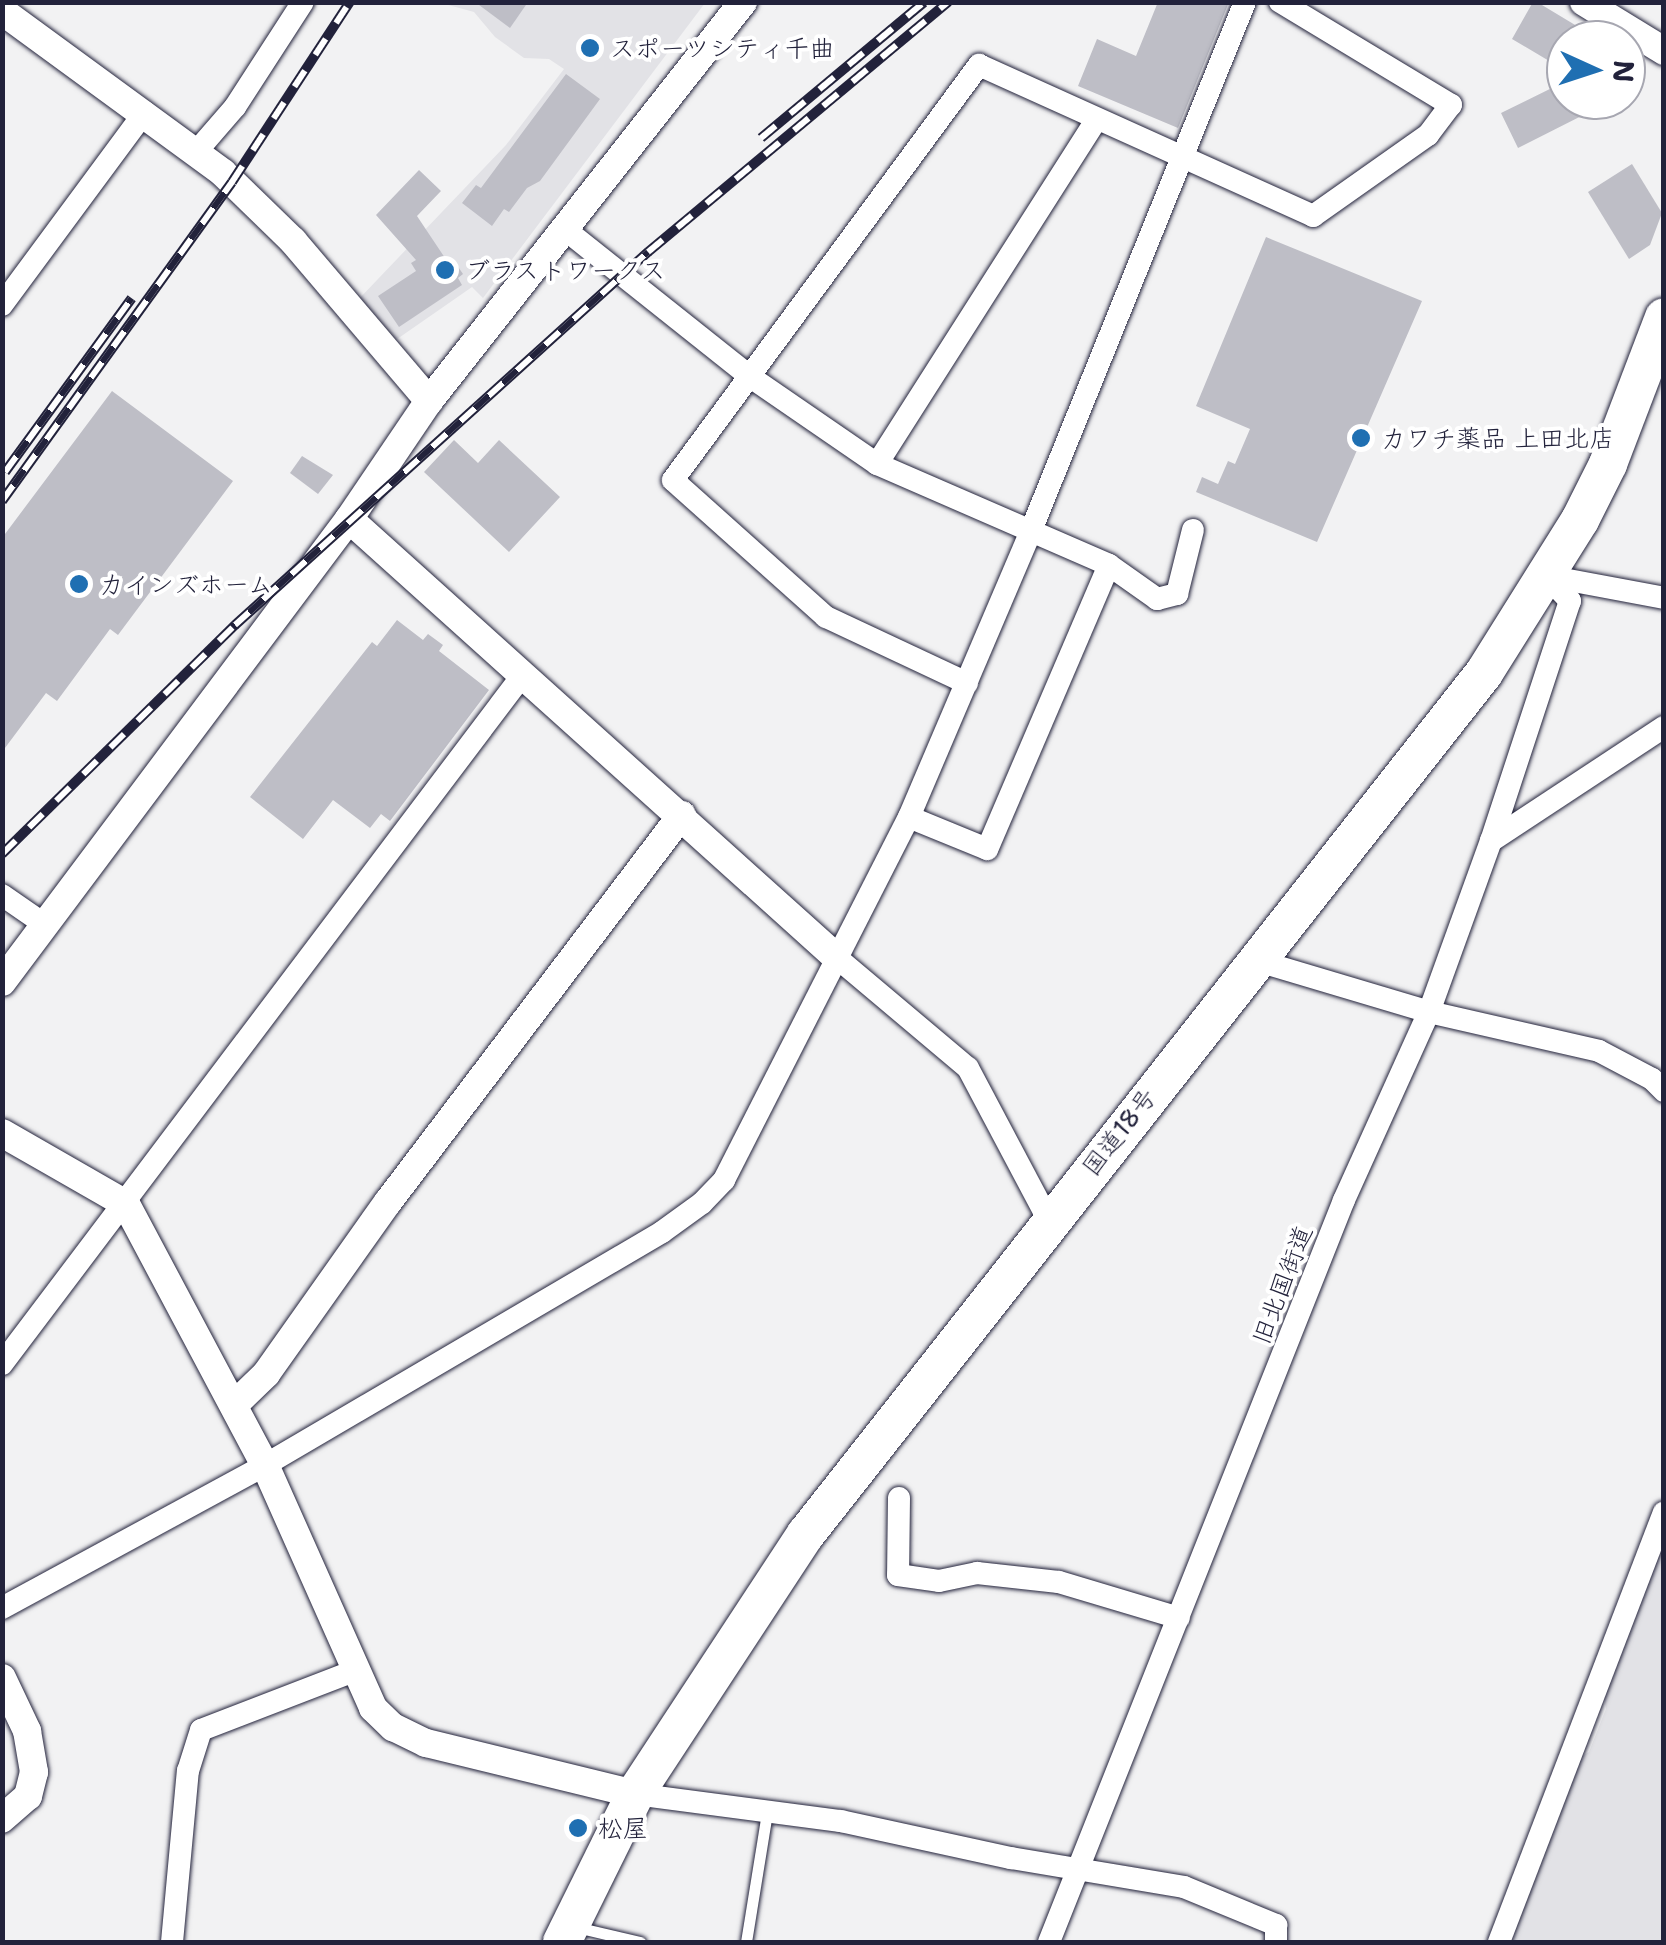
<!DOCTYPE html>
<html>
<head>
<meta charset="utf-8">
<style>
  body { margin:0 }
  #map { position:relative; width:1666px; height:1945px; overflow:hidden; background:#f2f2f3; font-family:"Shantell Sans","Klee One",sans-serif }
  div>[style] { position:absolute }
  .built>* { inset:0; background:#e2e2e6 }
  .building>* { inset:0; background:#bebec6 }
  .roads { filter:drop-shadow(0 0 2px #22223b) drop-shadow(0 0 2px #22223b) }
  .service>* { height:11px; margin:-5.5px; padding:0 5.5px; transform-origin:5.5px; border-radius:5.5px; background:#fff }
  .minor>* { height:22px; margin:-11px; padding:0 11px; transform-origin:11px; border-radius:11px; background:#fff }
  .tertiary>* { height:28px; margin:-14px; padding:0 14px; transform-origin:14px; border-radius:14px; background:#fff }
  .trunk>* { height:38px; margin:-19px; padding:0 19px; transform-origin:19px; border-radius:19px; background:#fff }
  .rail>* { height:10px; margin-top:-5px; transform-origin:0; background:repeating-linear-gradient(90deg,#fff 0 19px,#22223b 0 38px); box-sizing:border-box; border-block:2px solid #22223b }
  .dots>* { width:28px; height:28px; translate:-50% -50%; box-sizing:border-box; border:5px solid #fff; border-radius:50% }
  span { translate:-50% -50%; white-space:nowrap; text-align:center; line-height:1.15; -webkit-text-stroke:8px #fff; paint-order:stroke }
  .poi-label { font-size:25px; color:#22223b }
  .left { translate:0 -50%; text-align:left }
  .street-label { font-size:25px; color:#22223b }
  .frame { position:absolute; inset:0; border:5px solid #22223b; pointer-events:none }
  .north { position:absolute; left:1546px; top:20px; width:100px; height:100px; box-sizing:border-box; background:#fff; border:2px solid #a7a7b1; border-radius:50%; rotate:93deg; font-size:28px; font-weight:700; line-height:40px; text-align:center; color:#22223b }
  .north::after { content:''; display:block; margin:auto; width:35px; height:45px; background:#1f6fb2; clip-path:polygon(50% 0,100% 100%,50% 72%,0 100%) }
</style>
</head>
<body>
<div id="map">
  <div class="built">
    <div style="clip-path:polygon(441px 3px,705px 3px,483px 298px,472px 287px,390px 344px,356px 302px,506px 145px,564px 69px,549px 59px,524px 58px,495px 37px,474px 12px)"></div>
    <div style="clip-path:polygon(1663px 1533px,1663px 1942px,1510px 1942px,1577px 1759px,1589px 1752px,1606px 1709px,1603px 1690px)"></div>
  </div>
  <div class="building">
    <div style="clip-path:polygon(475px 2px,528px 2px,510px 28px)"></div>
    <div style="clip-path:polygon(1158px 2px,1229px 2px,1178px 128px,1078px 86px,1097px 39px,1136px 56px)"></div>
    <div style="clip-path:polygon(1533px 2px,1537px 2px,1600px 40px,1566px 40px,1566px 71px,1512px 39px)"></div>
    <div style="clip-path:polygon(566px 74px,600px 99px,540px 181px,527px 188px,509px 212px,504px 209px,492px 226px,462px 203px,476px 185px,481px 188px)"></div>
    <div style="clip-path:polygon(1566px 81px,1566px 100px,1613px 100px,1518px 148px,1501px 113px)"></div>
    <div style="clip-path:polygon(1632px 164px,1662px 213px,1650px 245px,1629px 259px,1588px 192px)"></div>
    <div style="clip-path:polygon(419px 170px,441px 191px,417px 216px,447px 261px,452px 258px,463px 274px,458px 278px,462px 285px,399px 327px,378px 296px,416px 271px,411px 263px,416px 260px,376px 215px)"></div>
    <div style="clip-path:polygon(1266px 237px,1422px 301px,1317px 542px,1196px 492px,1202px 477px,1218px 484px,1228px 461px,1235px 464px,1250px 429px,1196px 406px)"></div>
    <div style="clip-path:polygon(112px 391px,233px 481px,118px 635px,110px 629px,57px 701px,46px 693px,2px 752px,2px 538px)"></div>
    <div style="clip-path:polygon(454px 440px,478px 463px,499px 440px,560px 497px,509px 552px,424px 472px)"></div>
    <div style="clip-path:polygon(302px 456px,333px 475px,318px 494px,290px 473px)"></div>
    <div style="clip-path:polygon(397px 620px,423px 640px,428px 634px,443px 645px,439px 651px,489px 690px,390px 821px,381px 814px,370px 828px,333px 800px,303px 839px,250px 797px,372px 642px,377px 646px)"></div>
  </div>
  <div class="roads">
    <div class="service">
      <div style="left:576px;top:1927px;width:66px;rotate:13.2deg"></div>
      <div style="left:746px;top:1942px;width:131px;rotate:-80.8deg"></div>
    </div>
    <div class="minor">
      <div style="left:196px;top:152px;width:60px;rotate:-49.1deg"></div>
      <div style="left:235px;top:107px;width:125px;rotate:-57.1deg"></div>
      <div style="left:567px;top:231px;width:233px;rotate:38.5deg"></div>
      <div style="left:749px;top:376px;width:155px;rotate:34.5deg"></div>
      <div style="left:877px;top:464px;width:253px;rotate:23.5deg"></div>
      <div style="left:1109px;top:565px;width:309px;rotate:113.2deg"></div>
      <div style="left:987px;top:849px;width:84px;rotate:-157.7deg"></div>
      <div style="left:2px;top:305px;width:240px;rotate:-53.5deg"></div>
      <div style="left:877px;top:464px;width:409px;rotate:-57.5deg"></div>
      <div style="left:1109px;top:565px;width:59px;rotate:35.3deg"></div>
      <div style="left:1157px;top:599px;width:21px;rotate:-14deg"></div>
      <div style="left:1177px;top:594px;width:66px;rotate:-76deg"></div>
      <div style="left:1547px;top:576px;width:119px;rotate:10.6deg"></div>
      <div style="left:967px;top:683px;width:156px;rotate:-154.9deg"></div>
      <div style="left:826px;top:617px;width:205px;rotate:-138.2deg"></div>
      <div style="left:673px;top:480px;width:516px;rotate:-53.6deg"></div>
      <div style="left:979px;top:65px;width:367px;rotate:24.3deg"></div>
      <div style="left:1313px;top:216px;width:141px;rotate:-35.2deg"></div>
      <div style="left:1428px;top:135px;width:38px;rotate:-53deg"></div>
      <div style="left:1451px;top:105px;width:200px;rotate:-148.9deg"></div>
      <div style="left:1491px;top:841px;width:207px;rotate:-33.4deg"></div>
      <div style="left:2px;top:895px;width:51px;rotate:34.6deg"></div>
      <div style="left:836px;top:957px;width:172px;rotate:40.1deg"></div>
      <div style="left:968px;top:1068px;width:173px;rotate:62.1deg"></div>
      <div style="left:1255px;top:960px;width:182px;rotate:16.6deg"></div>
      <div style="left:1429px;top:1012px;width:174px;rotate:12.9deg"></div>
      <div style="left:1599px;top:1051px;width:60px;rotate:27.8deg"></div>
      <div style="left:1652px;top:1079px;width:17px;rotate:45deg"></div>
      <div style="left:2px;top:1364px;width:861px;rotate:-52.93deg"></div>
      <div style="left:899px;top:1498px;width:77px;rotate:90.7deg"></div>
      <div style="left:898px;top:1575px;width:41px;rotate:8.3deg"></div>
      <div style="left:939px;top:1581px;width:39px;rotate:-12deg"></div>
      <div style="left:977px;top:1573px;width:82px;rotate:6.3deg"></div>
      <div style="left:1059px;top:1582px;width:125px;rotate:16.7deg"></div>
      <div style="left:2px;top:1608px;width:299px;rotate:-28.5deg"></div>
      <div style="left:265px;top:1465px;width:460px;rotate:-30.4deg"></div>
      <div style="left:662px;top:1232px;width:49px;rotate:-35.9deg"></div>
      <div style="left:702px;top:1203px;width:32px;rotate:-46deg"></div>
      <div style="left:724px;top:1180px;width:407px;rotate:-63deg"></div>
      <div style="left:909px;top:817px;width:309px;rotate:-66.9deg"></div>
      <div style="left:1030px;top:533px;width:573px;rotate:-67.96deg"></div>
      <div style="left:635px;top:1794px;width:208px;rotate:7.5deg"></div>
      <div style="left:841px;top:1821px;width:174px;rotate:12.3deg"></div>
      <div style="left:1011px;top:1858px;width:175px;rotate:9.5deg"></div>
      <div style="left:1184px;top:1887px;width:100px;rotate:22.4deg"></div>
      <div style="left:1276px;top:1925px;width:17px;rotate:90deg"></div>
      <div style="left:172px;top:1942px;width:172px;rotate:-84.7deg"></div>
      <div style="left:188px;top:1771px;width:43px;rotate:-72.4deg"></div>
      <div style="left:201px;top:1730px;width:164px;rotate:-21.1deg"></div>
      <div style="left:1049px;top:1942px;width:798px;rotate:-68.32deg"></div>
      <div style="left:1344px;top:1200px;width:206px;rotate:-65.7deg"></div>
      <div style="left:1429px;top:1012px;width:182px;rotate:-70.1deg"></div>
      <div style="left:1491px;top:841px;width:253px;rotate:-71.8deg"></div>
      <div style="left:1570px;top:601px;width:34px;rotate:-133deg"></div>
      <div style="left:1499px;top:1942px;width:460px;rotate:-69deg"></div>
    </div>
    <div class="tertiary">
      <div style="left:1584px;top:2px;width:94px;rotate:31.5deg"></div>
      <div style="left:2px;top:11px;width:274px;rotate:36.2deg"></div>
      <div style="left:223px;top:173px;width:98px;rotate:44.2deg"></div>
      <div style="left:293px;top:241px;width:210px;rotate:49.6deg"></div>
      <div style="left:349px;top:519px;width:655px;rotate:41.97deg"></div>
      <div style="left:2px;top:982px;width:579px;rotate:-53.15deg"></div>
      <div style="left:349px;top:519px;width:143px;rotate:-55.9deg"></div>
      <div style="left:429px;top:401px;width:508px;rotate:-51.8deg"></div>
      <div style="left:2px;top:1133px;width:143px;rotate:29.8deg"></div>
      <div style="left:126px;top:1204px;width:296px;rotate:62deg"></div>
      <div style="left:265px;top:1465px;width:266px;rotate:66deg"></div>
      <div style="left:373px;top:1708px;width:28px;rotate:44deg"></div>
      <div style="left:393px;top:1727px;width:37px;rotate:26deg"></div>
      <div style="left:426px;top:1743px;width:215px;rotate:13.7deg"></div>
      <div style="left:234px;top:1405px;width:45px;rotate:-44.1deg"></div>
      <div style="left:266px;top:1374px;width:211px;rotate:-54.7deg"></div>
      <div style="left:388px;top:1202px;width:486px;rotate:-52.8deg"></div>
      <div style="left:2px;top:1678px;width:59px;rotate:64.7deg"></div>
      <div style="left:27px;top:1731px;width:42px;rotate:80.3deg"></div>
      <div style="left:34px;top:1772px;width:25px;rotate:104deg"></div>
      <div style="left:28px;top:1796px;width:35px;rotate:139deg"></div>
    </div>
    <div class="trunk">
      <div style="left:562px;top:1942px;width:165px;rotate:-63.7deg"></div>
      <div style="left:635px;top:1794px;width:311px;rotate:-56.7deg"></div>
      <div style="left:806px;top:1534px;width:1096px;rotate:-51.78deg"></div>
      <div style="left:1484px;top:673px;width:181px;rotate:-57.9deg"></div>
      <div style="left:1580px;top:520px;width:63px;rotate:-63.4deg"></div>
      <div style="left:1608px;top:464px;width:157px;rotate:-69.1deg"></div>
    </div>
  </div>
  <div class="rail">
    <div style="left:761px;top:138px;width:212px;rotate:-39.8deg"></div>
    <div style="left:5px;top:472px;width:215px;rotate:-53.9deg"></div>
    <div style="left:2px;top:501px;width:393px;rotate:-54.2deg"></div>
    <div style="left:232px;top:182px;width:215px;rotate:-56.8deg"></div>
    <div style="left:2px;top:854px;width:327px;rotate:-44.5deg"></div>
    <div style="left:235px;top:625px;width:557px;rotate:-42.09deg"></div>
    <div style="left:648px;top:252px;width:391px;rotate:-39.8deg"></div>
  </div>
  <div class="dots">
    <div style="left:590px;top:48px;background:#1f6fb2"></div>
    <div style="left:445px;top:270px;background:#1f6fb2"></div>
    <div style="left:1361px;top:438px;background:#1f6fb2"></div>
    <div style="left:79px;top:584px;background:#1f6fb2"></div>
    <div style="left:578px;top:1828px;background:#1f6fb2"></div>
  </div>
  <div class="poi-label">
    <span class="left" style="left:610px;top:48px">スポーツシティ千曲</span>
    <span class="left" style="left:465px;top:270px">ブラストワークス</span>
    <span class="left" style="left:1381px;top:438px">カワチ薬品 上田北店</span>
    <span class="left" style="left:99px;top:584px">カインズホーム</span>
    <span class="left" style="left:598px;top:1828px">松屋</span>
  </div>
  <div class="street-label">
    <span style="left:1119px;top:1132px;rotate:-52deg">国道18号</span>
    <span style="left:1282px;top:1285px;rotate:-69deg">旧北国街道</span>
  </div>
  <div class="frame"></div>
  <div class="north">N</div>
</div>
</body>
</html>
